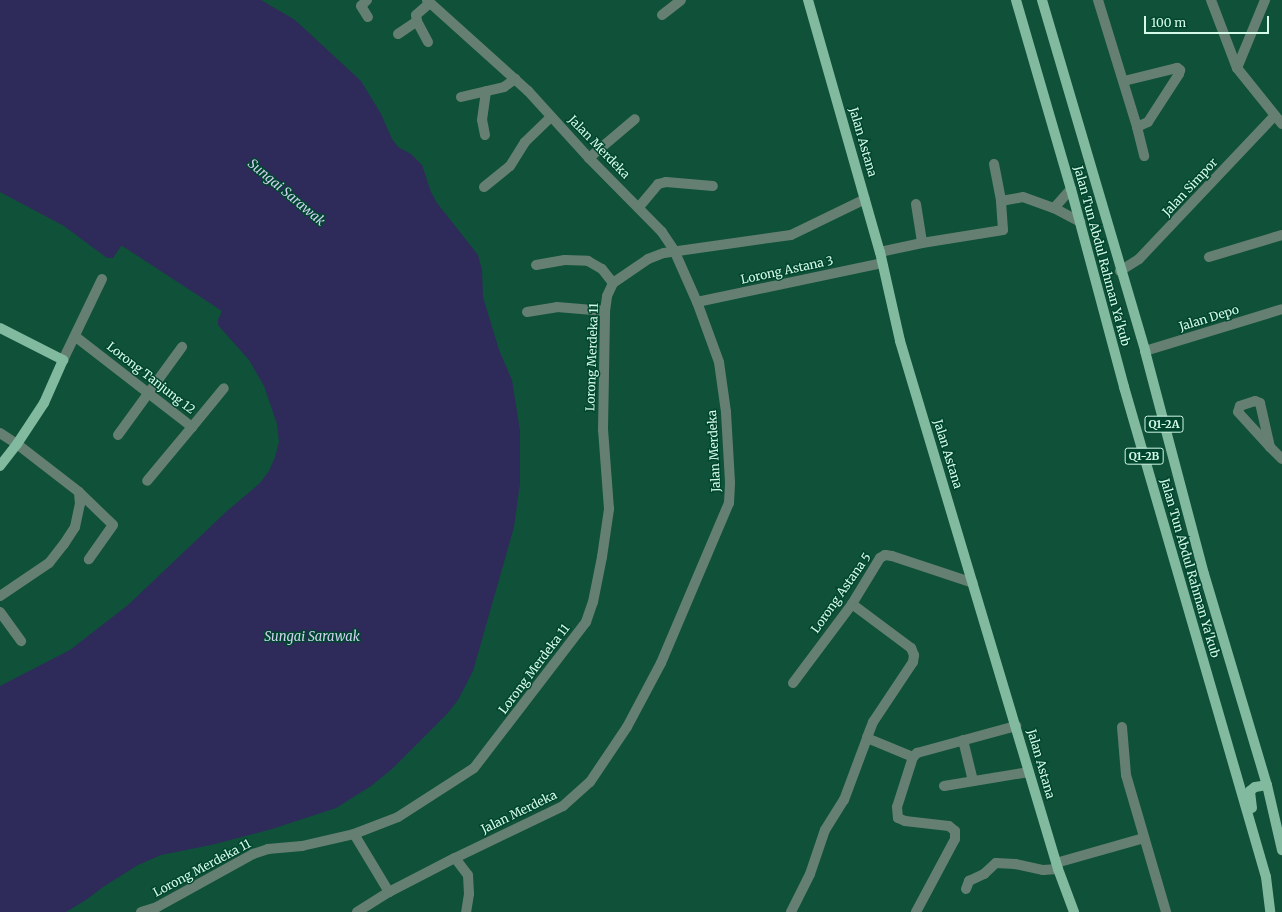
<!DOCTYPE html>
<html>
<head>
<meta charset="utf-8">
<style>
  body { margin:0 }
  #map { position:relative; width:1282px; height:912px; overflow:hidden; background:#105139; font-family:Merriweather,serif }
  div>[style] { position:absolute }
  .water>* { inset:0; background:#2e2a5a }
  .minor>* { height:10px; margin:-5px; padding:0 5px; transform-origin:5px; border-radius:5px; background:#658073 }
  .major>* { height:10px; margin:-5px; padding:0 5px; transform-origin:5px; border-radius:5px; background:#82ba9f }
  span { translate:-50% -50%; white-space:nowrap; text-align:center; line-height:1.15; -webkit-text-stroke:3px #00462f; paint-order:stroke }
  .shield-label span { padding:1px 3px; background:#00462f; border:1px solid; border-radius:3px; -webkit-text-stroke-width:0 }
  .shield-label { font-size:11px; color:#d5fbe8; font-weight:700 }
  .street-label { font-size:12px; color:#d5fbe8 }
  .water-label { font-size:13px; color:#cfd1f1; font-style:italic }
  .scale { position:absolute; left:1144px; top:16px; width:125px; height:18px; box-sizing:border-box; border:2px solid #d5fbe8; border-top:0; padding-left:5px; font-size:12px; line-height:14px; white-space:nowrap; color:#d5fbe8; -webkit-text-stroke:3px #00462f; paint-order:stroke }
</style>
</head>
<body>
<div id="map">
  <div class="water">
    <div style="clip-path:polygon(0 0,261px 0,295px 20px,361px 81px,381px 114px,392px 139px,398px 147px,411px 154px,422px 165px,431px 192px,437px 203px,478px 255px,482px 270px,483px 297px,499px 350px,512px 380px,520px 431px,520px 483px,514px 527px,473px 671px,458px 700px,447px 714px,392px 769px,371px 786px,336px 808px,272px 829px,211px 845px,161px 855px,138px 865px,103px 887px,86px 900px,66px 912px,0 912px,0 686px,70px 650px,128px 605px,227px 511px,260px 483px,269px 471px,275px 457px,279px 442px,277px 424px,264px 386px,249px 360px,218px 325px,218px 320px,222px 311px,124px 247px,121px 246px,113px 258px,107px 258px,64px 226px,0 192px)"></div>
  </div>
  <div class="minor">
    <div style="left:367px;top:0;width:8px;rotate:135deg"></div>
    <div style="left:361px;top:6px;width:13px;rotate:58deg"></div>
    <div style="left:1098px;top:0;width:133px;rotate:72.9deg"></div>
    <div style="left:1137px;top:127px;width:30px;rotate:76deg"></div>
    <div style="left:1211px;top:0;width:73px;rotate:69.1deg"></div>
    <div style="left:1237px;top:68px;width:72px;rotate:51.2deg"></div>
    <div style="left:662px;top:15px;width:24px;rotate:-38deg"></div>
    <div style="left:398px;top:34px;width:23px;rotate:-34deg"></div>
    <div style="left:428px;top:42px;width:24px;rotate:-118deg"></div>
    <div style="left:417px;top:21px;width:6px;rotate:-99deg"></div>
    <div style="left:416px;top:15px;width:18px;rotate:-41deg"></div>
    <div style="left:1237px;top:68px;width:74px;rotate:-67.6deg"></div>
    <div style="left:1124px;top:81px;width:55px;rotate:-13.8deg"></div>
    <div style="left:1177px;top:68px;width:4px;rotate:34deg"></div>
    <div style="left:1180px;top:70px;width:4px;rotate:104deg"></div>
    <div style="left:1179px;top:74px;width:57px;rotate:122.9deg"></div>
    <div style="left:1148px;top:122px;width:12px;rotate:156deg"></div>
    <div style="left:461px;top:97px;width:44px;rotate:-13.1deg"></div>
    <div style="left:504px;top:87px;width:14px;rotate:-36deg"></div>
    <div style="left:485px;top:135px;width:15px;rotate:-101deg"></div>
    <div style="left:482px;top:120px;width:29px;rotate:-82deg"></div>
    <div style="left:589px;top:158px;width:60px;rotate:-40.3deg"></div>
    <div style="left:994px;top:164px;width:38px;rotate:79deg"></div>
    <div style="left:484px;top:187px;width:33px;rotate:-39deg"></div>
    <div style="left:510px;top:166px;width:28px;rotate:-58deg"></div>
    <div style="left:525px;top:142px;width:36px;rotate:-44deg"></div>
    <div style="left:916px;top:204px;width:39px;rotate:81deg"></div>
    <div style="left:639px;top:207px;width:30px;rotate:-50deg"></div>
    <div style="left:658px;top:184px;width:8px;rotate:-14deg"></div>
    <div style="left:666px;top:182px;width:47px;rotate:4.9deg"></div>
    <div style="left:1054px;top:208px;width:25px;rotate:-48deg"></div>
    <div style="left:880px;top:252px;width:43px;rotate:-12.1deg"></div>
    <div style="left:922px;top:243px;width:82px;rotate:-9.1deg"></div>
    <div style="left:1003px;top:230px;width:29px;rotate:-94deg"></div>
    <div style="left:1001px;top:201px;width:22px;rotate:-10deg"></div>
    <div style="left:1023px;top:197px;width:33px;rotate:20deg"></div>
    <div style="left:1054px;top:208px;width:30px;rotate:28deg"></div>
    <div style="left:1209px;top:257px;width:76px;rotate:-16.8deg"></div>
    <div style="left:536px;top:265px;width:29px;rotate:-10deg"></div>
    <div style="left:565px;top:260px;width:23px;rotate:2deg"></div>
    <div style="left:588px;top:261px;width:16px;rotate:30deg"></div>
    <div style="left:602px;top:269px;width:18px;rotate:52deg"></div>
    <div style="left:1120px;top:271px;width:22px;rotate:-32deg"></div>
    <div style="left:1139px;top:259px;width:197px;rotate:-46.6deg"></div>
    <div style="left:697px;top:302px;width:189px;rotate:-11.9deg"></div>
    <div style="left:527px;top:312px;width:30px;rotate:-9deg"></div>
    <div style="left:557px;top:307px;width:48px;rotate:4.8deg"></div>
    <div style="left:76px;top:337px;width:147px;rotate:37.8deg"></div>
    <div style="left:192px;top:427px;width:70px;rotate:129.8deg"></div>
    <div style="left:1145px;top:351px;width:143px;rotate:-17deg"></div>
    <div style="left:63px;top:360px;width:90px;rotate:-64.3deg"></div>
    <div style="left:192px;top:427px;width:50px;rotate:-50.6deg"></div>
    <div style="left:0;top:433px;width:20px;rotate:33deg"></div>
    <div style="left:17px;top:444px;width:78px;rotate:37.7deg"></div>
    <div style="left:79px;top:492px;width:47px;rotate:44.1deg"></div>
    <div style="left:113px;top:525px;width:42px;rotate:125.2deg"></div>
    <div style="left:118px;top:435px;width:109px;rotate:-54deg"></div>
    <div style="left:1270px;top:447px;width:45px;rotate:-102.8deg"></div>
    <div style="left:1260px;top:403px;width:5px;rotate:-158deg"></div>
    <div style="left:1255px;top:401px;width:16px;rotate:162deg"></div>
    <div style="left:1240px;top:406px;width:6px;rotate:108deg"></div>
    <div style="left:1238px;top:412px;width:47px;rotate:47.6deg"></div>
    <div style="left:1270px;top:447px;width:17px;rotate:45deg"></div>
    <div style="left:0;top:596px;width:59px;rotate:-34deg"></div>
    <div style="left:49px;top:563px;width:24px;rotate:-52deg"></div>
    <div style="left:64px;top:544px;width:20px;rotate:-57deg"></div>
    <div style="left:75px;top:527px;width:24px;rotate:-78deg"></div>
    <div style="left:80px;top:504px;width:12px;rotate:-95deg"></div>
    <div style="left:852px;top:604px;width:74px;rotate:36.7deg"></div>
    <div style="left:911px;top:648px;width:8px;rotate:67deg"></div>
    <div style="left:914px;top:655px;width:7px;rotate:98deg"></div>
    <div style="left:913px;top:662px;width:72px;rotate:123.7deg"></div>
    <div style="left:873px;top:722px;width:17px;rotate:111deg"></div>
    <div style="left:867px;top:738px;width:50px;rotate:22.4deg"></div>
    <div style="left:913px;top:757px;width:6px;rotate:-45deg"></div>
    <div style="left:917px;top:753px;width:103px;rotate:-15.3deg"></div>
    <div style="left:0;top:612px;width:36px;rotate:54deg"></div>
    <div style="left:793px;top:683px;width:99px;rotate:-53.2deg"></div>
    <div style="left:852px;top:604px;width:54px;rotate:-58.7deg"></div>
    <div style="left:880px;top:558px;width:6px;rotate:-31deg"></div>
    <div style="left:885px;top:555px;width:7px;rotate:8deg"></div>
    <div style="left:892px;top:556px;width:85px;rotate:18.4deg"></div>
    <div style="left:1122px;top:727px;width:48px;rotate:85.2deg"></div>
    <div style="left:1126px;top:775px;width:143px;rotate:73.7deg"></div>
    <div style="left:963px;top:740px;width:42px;rotate:76.3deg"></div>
    <div style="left:913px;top:757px;width:52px;rotate:107.7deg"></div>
    <div style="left:897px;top:807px;width:11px;rotate:85deg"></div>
    <div style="left:898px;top:818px;width:8px;rotate:23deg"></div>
    <div style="left:905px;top:821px;width:44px;rotate:6.5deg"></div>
    <div style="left:949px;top:826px;width:8px;rotate:40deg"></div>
    <div style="left:955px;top:831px;width:8px;rotate:90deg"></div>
    <div style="left:955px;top:839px;width:83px;rotate:118.1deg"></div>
    <div style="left:944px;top:786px;width:86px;rotate:-9.4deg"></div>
    <div style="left:354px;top:834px;width:68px;rotate:58.9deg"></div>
    <div style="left:455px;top:858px;width:21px;rotate:53deg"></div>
    <div style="left:468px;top:875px;width:19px;rotate:87deg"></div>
    <div style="left:469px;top:894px;width:18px;rotate:99deg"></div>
    <div style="left:1056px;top:863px;width:91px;rotate:-15.9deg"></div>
    <div style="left:966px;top:889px;width:9px;rotate:-69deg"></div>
    <div style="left:969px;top:881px;width:17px;rotate:-25deg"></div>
    <div style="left:984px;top:874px;width:16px;rotate:-43deg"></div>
    <div style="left:996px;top:863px;width:19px;rotate:3deg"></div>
    <div style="left:1015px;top:864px;width:29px;rotate:12deg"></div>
    <div style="left:1043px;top:870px;width:15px;rotate:-4deg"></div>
    <div style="left:141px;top:912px;width:17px;rotate:-17deg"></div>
    <div style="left:157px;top:907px;width:110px;rotate:-28.9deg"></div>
    <div style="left:253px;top:854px;width:16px;rotate:-18deg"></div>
    <div style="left:268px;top:849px;width:34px;rotate:-5deg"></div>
    <div style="left:302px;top:846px;width:53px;rotate:-13deg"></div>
    <div style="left:354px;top:834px;width:47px;rotate:-21.1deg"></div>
    <div style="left:398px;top:817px;width:90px;rotate:-32.8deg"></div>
    <div style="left:474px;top:768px;width:184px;rotate:-52.5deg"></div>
    <div style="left:586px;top:622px;width:21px;rotate:-71deg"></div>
    <div style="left:593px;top:602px;width:46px;rotate:-78.7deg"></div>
    <div style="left:602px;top:557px;width:49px;rotate:-81.7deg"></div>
    <div style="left:609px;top:509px;width:79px;rotate:-94.3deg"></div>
    <div style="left:603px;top:430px;width:119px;rotate:-89deg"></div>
    <div style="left:605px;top:311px;width:15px;rotate:-82deg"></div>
    <div style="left:607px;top:296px;width:14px;rotate:-65deg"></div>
    <div style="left:613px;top:283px;width:42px;rotate:-34.4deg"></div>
    <div style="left:648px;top:259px;width:17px;rotate:-21deg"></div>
    <div style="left:664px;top:253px;width:128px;rotate:-8.1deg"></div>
    <div style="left:791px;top:235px;width:82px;rotate:-25.9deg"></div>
    <div style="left:357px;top:912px;width:38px;rotate:-32deg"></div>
    <div style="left:389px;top:892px;width:74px;rotate:-27.3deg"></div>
    <div style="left:455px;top:858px;width:120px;rotate:-25.7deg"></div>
    <div style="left:563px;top:806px;width:36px;rotate:-42deg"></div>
    <div style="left:590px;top:782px;width:66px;rotate:-56.1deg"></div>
    <div style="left:627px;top:727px;width:72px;rotate:-62deg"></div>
    <div style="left:661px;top:663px;width:174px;rotate:-67deg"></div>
    <div style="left:729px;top:503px;width:21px;rotate:-87deg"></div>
    <div style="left:730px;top:482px;width:70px;rotate:-93.3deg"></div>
    <div style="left:726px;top:412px;width:50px;rotate:-98deg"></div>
    <div style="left:719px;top:362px;width:64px;rotate:-110.1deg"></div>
    <div style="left:697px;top:302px;width:57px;rotate:-113.9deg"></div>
    <div style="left:674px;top:250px;width:22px;rotate:-124deg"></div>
    <div style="left:662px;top:232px;width:104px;rotate:-134.6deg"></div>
    <div style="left:589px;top:158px;width:91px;rotate:-132.3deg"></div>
    <div style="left:528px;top:91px;width:136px;rotate:-138deg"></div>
    <div style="left:791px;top:912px;width:42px;rotate:-63.4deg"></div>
    <div style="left:810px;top:874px;width:46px;rotate:-71.2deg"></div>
    <div style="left:825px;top:830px;width:36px;rotate:-58deg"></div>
    <div style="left:844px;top:800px;width:66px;rotate:-69.6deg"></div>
  </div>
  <div class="major">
    <div style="left:808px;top:0;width:262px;rotate:74.1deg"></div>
    <div style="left:880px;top:252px;width:91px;rotate:77.3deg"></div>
    <div style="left:900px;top:341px;width:551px;rotate:73.34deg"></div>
    <div style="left:1058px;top:869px;width:46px;rotate:69.6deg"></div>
    <div style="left:1016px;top:0;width:197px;rotate:73.8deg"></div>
    <div style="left:1071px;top:189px;width:205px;rotate:75deg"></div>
    <div style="left:1124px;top:387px;width:510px;rotate:73.84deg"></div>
    <div style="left:1266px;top:877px;width:35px;rotate:83deg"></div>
    <div style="left:1042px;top:0;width:366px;rotate:73.6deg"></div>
    <div style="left:1145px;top:351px;width:231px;rotate:75.2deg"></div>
    <div style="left:1204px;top:574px;width:220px;rotate:73.4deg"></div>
    <div style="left:1267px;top:785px;width:67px;rotate:77deg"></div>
    <div style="left:0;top:328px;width:71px;rotate:26.9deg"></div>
    <div style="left:63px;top:360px;width:47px;rotate:113.8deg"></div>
    <div style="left:44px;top:403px;width:49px;rotate:123.4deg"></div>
    <div style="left:17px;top:444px;width:28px;rotate:128deg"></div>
    <div style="left:1252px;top:808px;width:17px;rotate:-97deg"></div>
    <div style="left:1250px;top:791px;width:6px;rotate:-39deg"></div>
    <div style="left:1255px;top:787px;width:12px;rotate:-9deg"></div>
  </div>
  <div class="shield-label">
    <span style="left:1164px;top:424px">Q1-2A</span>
    <span style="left:1144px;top:456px">Q1-2B</span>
  </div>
  <div class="street-label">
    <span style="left:863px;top:142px;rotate:74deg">Jalan Astana</span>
    <span style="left:599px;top:147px;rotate:46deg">Jalan Merdeka</span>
    <span style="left:1190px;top:187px;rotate:-47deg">Jalan Simpor</span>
    <span style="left:1102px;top:256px;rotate:75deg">Jalan Tun Abdul Rahman Ya'kub</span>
    <span style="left:787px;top:270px;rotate:-12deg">Lorong Astana 3</span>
    <span style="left:1209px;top:318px;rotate:-17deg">Jalan Depo</span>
    <span style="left:592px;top:357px;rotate:-88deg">Lorong Merdeka 11</span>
    <span style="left:151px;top:378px;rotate:38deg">Lorong Tanjung 12</span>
    <span style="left:714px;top:451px;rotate:-93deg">Jalan Merdeka</span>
    <span style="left:948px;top:454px;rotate:73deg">Jalan Astana</span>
    <span style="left:1190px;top:568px;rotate:74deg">Jalan Tun Abdul Rahman Ya'kub</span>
    <span style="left:841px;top:593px;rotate:-55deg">Lorong Astana 5</span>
    <span style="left:534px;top:669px;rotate:-53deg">Lorong Merdeka 11</span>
    <span style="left:1041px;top:764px;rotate:74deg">Jalan Astana</span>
    <span style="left:519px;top:812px;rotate:-26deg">Jalan Merdeka</span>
    <span style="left:202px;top:868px;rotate:-28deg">Lorong Merdeka 11</span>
  </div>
  <div class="water-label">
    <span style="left:286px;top:193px;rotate:40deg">Sungai Sarawak</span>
    <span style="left:312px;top:637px">Sungai Sarawak</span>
  </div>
  <div class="scale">100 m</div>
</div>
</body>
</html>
